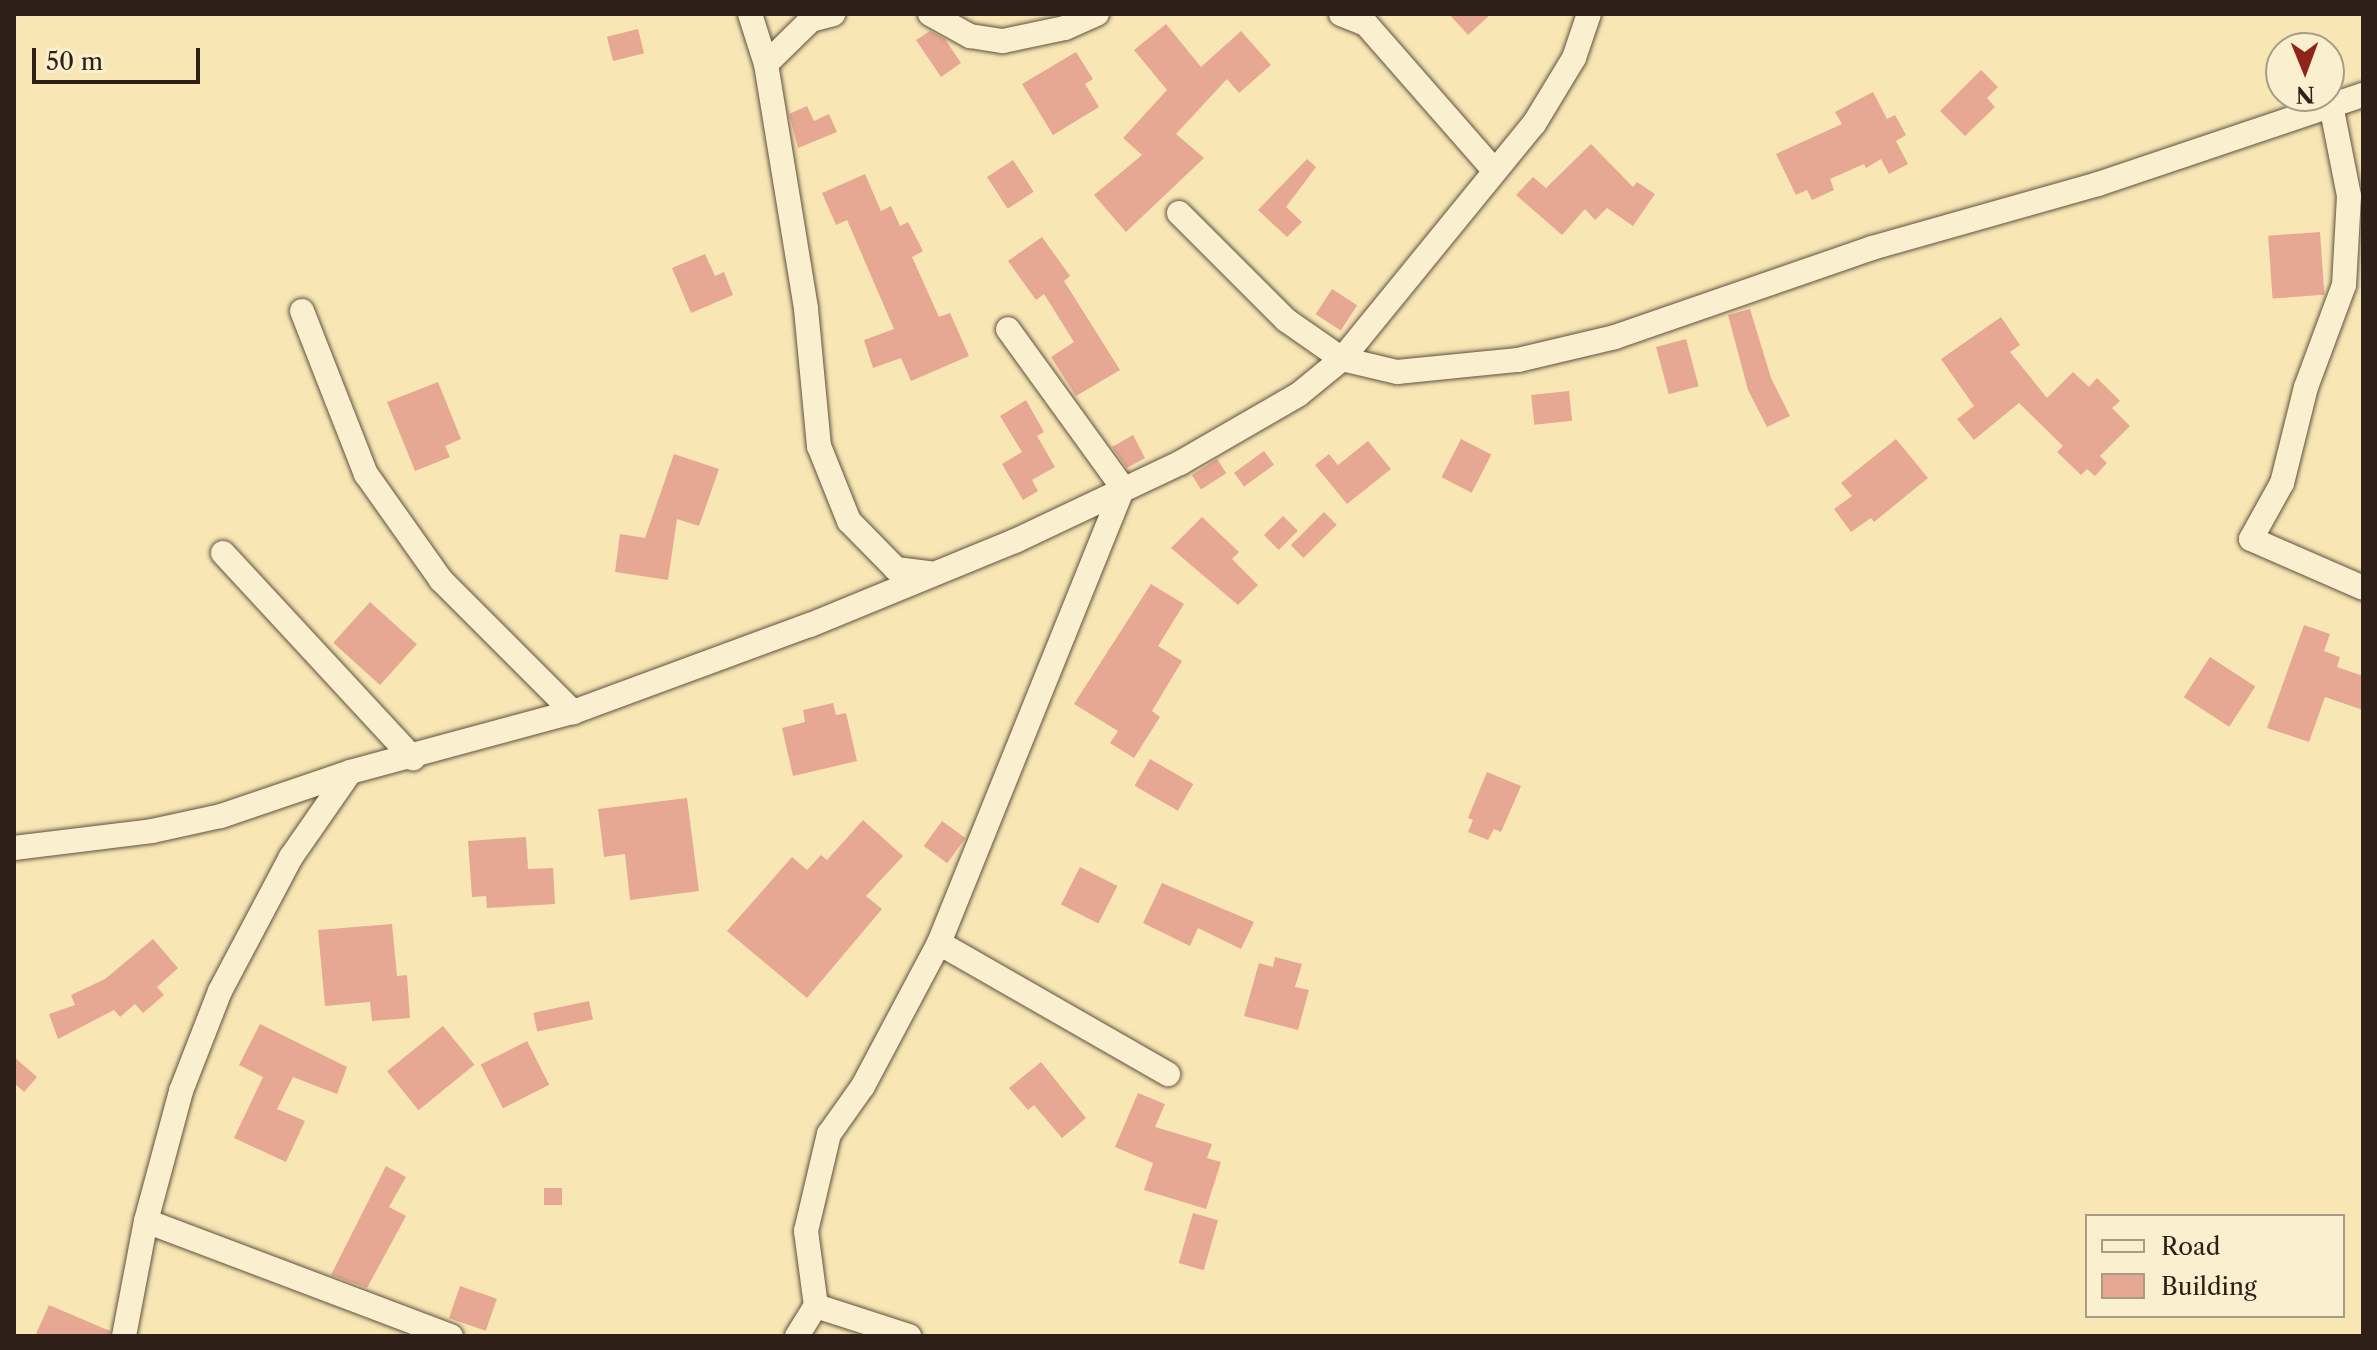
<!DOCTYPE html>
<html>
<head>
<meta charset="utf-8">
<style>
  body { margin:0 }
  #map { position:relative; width:2377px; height:1350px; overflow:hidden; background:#f8e6b5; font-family:"Libre Caslon Text",serif }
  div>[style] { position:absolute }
  .building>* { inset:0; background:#e7a893; transform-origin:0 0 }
  .roads { filter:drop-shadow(0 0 2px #60523f) drop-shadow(0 0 2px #60523f) }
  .street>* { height:24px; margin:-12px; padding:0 12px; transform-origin:12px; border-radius:12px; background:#faefcf }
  span { translate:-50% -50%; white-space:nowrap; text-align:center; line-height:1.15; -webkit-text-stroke:6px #faefcf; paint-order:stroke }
  .frame { position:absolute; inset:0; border:16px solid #2e2018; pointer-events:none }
  .legend { position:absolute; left:2085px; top:1214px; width:260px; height:104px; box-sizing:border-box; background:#faefcf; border:2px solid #a89c86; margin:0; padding:10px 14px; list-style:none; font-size:24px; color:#2e2018 }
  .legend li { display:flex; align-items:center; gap:16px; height:40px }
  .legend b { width:40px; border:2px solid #a89c86 }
  .north { position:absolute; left:2265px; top:32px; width:80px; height:80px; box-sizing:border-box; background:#faefcf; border:2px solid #a89c86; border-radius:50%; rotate:179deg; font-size:22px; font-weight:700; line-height:32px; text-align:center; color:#2e2018 }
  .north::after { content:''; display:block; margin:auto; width:28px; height:36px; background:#8f2418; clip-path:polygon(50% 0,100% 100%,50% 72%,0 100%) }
  .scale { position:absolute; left:32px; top:48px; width:168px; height:36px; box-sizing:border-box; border:4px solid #2e2018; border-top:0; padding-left:10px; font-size:24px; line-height:28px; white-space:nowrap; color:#2e2018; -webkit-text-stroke:6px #faefcf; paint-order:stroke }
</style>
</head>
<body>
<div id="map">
  <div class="building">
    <div style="clip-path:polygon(1449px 14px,1491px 14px,1468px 35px)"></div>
    <div style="clip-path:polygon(1166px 24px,1201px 67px,1241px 31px,1271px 65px,1239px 93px,1227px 79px,1176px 134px,1204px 158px,1126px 232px,1094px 195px,1142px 155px,1123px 138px,1167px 90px,1134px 50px)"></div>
    <div style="left:638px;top:29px;width:25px;height:32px;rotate:76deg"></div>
    <div style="clip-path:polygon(930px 31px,945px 39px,961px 63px,941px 77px,916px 40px)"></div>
    <div style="clip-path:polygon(1076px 52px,1093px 79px,1085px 84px,1099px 107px,1053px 135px,1022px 84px)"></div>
    <div style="clip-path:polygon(1981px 70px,1998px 87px,1987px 98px,1995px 107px,1965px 136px,1940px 111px)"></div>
    <div style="clip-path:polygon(1873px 92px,1887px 119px,1895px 115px,1906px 135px,1896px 141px,1908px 164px,1889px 174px,1881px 159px,1866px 168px,1864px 164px,1830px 179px,1834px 190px,1812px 200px,1807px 190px,1796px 195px,1776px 154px,1842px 124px,1835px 112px)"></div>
    <div style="clip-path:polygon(807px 106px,814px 121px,829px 114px,837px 132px,798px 148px,789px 114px)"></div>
    <div style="clip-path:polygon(1591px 144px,1633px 187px,1637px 182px,1655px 194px,1633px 226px,1607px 208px,1595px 220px,1585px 209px,1562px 235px,1516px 195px,1533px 177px,1546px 188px)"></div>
    <div style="clip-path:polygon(1307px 159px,1316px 167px,1286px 207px,1302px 222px,1287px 237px,1258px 210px)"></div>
    <div style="left:1013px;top:160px;width:38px;height:31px;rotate:57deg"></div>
    <div style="clip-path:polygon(865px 174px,881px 211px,891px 206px,900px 226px,908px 222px,923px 251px,912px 257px,939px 317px,950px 313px,969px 356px,911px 381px,901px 358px,873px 368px,864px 340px,894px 329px,847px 220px,836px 225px,822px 193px)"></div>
    <div style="left:2320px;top:232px;width:63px;height:52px;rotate:86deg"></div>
    <div style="clip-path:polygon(1042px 237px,1070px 276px,1064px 281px,1120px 370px,1076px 396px,1051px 357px,1074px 342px,1044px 294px,1036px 300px,1008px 261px)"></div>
    <div style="clip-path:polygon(705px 254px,715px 276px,724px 272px,733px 295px,691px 313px,672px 268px)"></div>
    <div style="left:1332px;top:289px;width:30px;height:30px;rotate:33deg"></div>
    <div style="clip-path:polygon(1750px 309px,1771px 378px,1790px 416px,1767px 427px,1748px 390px,1728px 315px)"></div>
    <div style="clip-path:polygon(2001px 317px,2020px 345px,2010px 352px,2047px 398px,2073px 372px,2089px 387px,2097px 378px,2120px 401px,2112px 408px,2130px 426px,2100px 456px,2107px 463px,2095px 476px,2087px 469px,2081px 475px,2057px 452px,2063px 446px,2019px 403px,1974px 440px,1957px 419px,1974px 406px,1941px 359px)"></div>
    <div style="left:1686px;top:339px;width:49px;height:31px;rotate:75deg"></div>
    <div style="clip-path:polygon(438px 382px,461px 439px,445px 446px,450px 457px,415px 471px,387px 402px)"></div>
    <div style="left:1569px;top:391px;width:30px;height:38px;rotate:84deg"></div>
    <div style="clip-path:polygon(1026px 400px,1044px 432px,1037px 436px,1055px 467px,1032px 480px,1038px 491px,1023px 500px,1002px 464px,1022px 452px,1000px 416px)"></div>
    <div style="clip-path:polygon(1133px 435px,1145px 458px,1127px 468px,1112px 447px)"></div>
    <div style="left:1461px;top:439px;width:34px;height:43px;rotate:27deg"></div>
    <div style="clip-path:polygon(1896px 439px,1928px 478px,1874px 522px,1871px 518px,1851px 532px,1834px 509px,1852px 496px,1841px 483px)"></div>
    <div style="clip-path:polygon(1368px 441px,1391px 469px,1347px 504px,1315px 465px,1329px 454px,1338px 465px)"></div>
    <div style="left:1264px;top:451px;width:17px;height:37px;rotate:54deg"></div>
    <div style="clip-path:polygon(674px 454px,719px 469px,699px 526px,677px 519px,668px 580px,615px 572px,620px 534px,645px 538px)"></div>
    <div style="left:1217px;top:459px;width:17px;height:30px;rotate:57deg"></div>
    <div style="left:1324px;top:512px;width:18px;height:47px;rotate:45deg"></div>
    <div style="left:1283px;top:516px;width:21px;height:27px;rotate:45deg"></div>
    <div style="clip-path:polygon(1202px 517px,1239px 552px,1232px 559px,1258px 585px,1238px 605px,1171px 548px)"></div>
    <div style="clip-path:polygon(1151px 584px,1184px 604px,1158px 646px,1182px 661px,1152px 711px,1160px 717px,1134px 758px,1110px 743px,1118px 731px,1074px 704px)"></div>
    <div style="left:370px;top:602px;width:63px;height:55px;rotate:42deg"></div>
    <div style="clip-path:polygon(2304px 625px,2330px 634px,2324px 651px,2340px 657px,2337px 667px,2363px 676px,2363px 710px,2325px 697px,2309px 742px,2267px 728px)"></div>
    <div style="left:2210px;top:657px;width:54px;height:48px;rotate:33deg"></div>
    <div style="clip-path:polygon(833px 703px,836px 715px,846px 713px,857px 761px,793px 776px,782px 728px,805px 722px,803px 710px)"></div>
    <div style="left:1150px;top:759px;width:50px;height:31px;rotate:30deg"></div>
    <div style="clip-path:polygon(1487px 772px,1521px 786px,1501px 832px,1494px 829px,1488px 840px,1468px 832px,1473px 820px,1468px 818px)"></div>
    <div style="clip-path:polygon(687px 798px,699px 891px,630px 900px,625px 854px,604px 857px,598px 809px)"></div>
    <div style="clip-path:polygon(863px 820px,903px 856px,866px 896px,882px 909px,807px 998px,727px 931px,792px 857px,807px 870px,821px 855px,827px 860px)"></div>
    <div style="left:942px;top:821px;width:29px;height:31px;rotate:36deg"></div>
    <div style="clip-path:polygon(526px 837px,528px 869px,553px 868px,555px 904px,487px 908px,486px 896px,472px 897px,468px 841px)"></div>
    <div style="left:1080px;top:867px;width:42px;height:42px;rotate:27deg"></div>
    <div style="clip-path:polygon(1162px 883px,1254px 922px,1241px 949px,1198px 928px,1190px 946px,1143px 923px)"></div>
    <div style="clip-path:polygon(392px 924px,397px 976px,407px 975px,410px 1018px,372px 1021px,370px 1002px,325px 1006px,318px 930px)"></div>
    <div style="clip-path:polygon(153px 939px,178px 968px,157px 987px,164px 995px,143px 1013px,135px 1004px,120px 1017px,114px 1010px,58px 1039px,49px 1014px,75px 1005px,71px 995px,105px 979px)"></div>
    <div style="clip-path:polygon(1275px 957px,1302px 964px,1295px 987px,1309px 990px,1298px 1030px,1244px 1016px,1259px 963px,1273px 967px)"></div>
    <div style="left:589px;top:1001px;width:19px;height:57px;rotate:78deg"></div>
    <div style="clip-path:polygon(260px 1024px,347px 1067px,337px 1094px,293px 1077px,277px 1109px,305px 1121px,286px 1162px,234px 1138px,263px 1077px,239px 1065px)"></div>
    <div style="left:443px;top:1026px;width:50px;height:72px;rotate:51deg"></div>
    <div style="left:527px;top:1041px;width:49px;height:52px;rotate:63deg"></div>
    <div style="clip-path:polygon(14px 1057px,37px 1077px,24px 1092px,14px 1083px)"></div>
    <div style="clip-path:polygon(1041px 1062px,1086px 1118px,1062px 1138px,1034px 1105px,1028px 1110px,1009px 1088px)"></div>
    <div style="clip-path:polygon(1138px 1093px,1165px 1104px,1155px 1127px,1212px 1144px,1207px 1158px,1221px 1162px,1206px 1209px,1144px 1190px,1153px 1163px,1115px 1147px)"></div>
    <div style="clip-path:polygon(386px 1166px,406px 1177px,389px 1207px,406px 1216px,367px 1288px,331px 1275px)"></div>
    <div style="left:544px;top:1188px;width:18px;height:17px"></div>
    <div style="left:1193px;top:1213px;width:26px;height:52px;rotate:16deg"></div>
    <div style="left:460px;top:1286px;width:39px;height:34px;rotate:19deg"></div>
    <div style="clip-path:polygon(49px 1305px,110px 1331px,109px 1336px,35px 1336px)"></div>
  </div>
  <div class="roads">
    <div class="street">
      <div style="left:750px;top:14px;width:52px;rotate:72.3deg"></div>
      <div style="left:766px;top:64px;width:248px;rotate:80.7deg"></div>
      <div style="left:806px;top:309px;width:138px;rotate:84.6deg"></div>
      <div style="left:819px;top:446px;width:81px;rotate:68.2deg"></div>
      <div style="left:849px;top:521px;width:67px;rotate:45.6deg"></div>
      <div style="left:896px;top:569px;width:34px;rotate:7deg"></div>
      <div style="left:930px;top:14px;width:46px;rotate:28.8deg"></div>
      <div style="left:970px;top:36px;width:33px;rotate:9deg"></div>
      <div style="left:1003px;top:41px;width:63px;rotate:-11.8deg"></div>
      <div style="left:1065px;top:28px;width:35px;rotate:-24deg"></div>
      <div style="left:1341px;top:14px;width:27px;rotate:22deg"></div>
      <div style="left:1366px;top:24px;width:194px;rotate:48.8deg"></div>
      <div style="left:766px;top:64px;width:63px;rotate:-44.4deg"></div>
      <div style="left:811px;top:20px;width:23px;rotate:-15deg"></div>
      <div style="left:2331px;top:105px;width:93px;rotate:78.8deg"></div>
      <div style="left:2349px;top:196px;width:89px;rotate:93.2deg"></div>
      <div style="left:2344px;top:285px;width:109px;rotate:110.4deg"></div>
      <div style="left:2306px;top:387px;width:99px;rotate:104deg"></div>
      <div style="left:2282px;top:483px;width:64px;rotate:119deg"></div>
      <div style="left:2251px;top:539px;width:122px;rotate:23.6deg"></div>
      <div style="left:1179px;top:213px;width:151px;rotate:45deg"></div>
      <div style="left:1286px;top:320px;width:68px;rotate:34.9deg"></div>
      <div style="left:1342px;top:359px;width:57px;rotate:13.3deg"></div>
      <div style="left:1397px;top:372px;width:122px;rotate:-5.7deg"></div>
      <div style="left:1518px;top:360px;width:100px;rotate:-13.3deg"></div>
      <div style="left:1615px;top:337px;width:272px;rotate:-19.1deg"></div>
      <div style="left:1872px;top:248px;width:235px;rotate:-15.8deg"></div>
      <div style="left:2098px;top:184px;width:280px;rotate:-18.6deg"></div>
      <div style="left:302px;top:311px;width:175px;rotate:68.6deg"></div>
      <div style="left:366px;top:474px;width:130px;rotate:54.7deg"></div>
      <div style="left:441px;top:580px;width:187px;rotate:45deg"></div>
      <div style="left:223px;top:553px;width:280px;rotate:47.2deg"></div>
      <div style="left:14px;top:848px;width:139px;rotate:-7deg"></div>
      <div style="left:152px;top:831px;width:71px;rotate:-12.3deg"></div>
      <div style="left:221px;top:816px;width:136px;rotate:-18.8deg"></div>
      <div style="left:350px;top:772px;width:231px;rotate:-15.1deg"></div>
      <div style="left:573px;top:712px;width:252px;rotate:-20.2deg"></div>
      <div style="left:810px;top:625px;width:222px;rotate:-22.3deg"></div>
      <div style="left:1015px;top:541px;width:183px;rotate:-25.3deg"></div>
      <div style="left:1180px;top:463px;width:136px;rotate:-30deg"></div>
      <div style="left:1298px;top:395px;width:57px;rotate:-39.3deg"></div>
      <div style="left:1342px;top:359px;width:303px;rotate:-50.8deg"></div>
      <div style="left:1534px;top:124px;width:77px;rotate:-58.8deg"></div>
      <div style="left:1574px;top:58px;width:46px;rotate:-71.2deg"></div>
      <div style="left:939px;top:943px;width:264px;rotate:29.8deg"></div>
      <div style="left:146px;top:1221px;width:326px;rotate:20.7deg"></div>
      <div style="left:816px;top:1306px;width:98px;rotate:17.9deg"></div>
      <div style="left:124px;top:1336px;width:117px;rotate:-79.2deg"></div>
      <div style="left:146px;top:1221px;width:135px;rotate:-74.9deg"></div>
      <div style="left:181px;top:1091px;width:107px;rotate:-68.7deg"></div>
      <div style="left:220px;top:991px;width:152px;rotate:-62.1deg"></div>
      <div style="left:291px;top:857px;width:103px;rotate:-55.2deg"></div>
      <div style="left:797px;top:1336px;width:36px;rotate:-58deg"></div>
      <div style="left:816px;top:1306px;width:76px;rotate:-97.6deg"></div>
      <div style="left:806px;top:1231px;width:100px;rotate:-76.7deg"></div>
      <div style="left:829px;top:1134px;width:59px;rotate:-54.7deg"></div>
      <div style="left:863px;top:1086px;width:162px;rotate:-62deg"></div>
      <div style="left:939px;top:943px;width:491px;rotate:-68deg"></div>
      <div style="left:1123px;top:488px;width:196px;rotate:-125.9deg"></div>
    </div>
  </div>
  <div class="frame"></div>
  <ul class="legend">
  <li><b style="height:10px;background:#faefcf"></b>Road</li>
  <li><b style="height:22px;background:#e7a893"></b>Building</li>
  </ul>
  <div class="north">N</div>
  <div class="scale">50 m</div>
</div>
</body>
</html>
